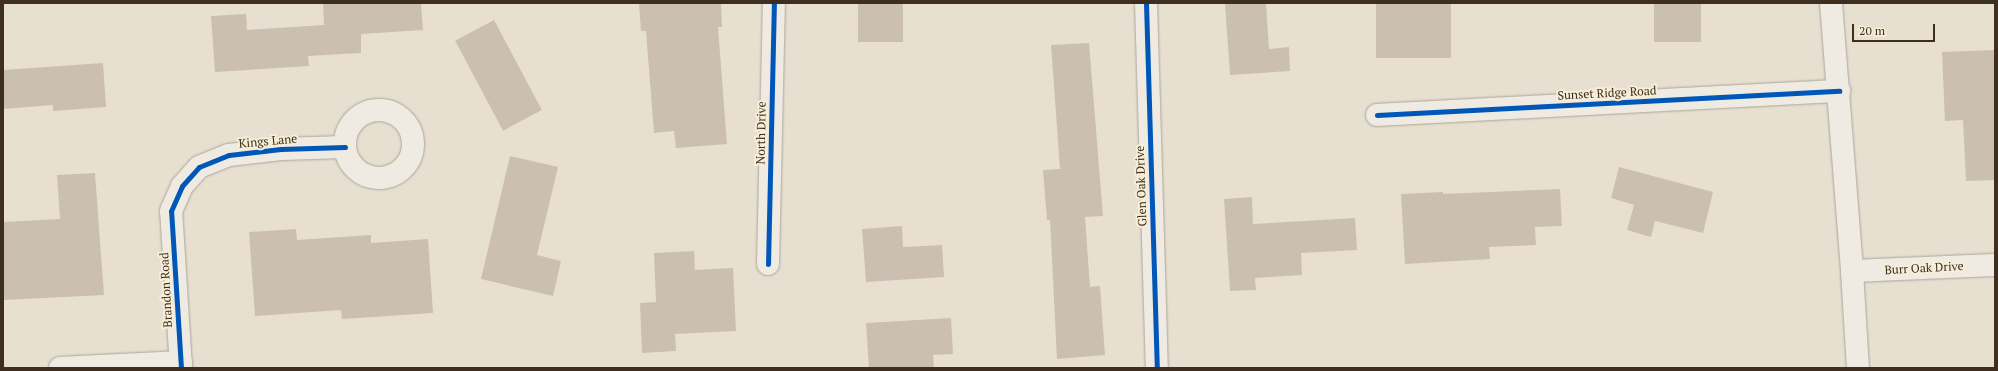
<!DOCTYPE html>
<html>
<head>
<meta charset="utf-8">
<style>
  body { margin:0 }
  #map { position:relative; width:1998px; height:371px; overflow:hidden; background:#e7e0d1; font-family:"PT Serif",serif }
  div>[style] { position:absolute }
  .building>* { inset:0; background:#cbbfb2; transform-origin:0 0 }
  .roads { filter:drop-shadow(0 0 1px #ada599) drop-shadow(0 0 1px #ada599) }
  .street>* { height:22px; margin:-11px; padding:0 11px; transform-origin:11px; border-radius:11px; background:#efebe3 }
  .street>.ring { margin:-11px; padding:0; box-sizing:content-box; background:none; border:22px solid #efebe3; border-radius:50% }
  .secondary>* { height:22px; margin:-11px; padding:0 11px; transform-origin:11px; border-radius:11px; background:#efebe3 }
  .cycleway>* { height:5px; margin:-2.5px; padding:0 2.5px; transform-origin:2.5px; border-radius:2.5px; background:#0057b8 }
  span { translate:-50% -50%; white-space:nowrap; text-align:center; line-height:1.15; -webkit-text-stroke:4px #f7eed8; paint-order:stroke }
  .street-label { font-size:12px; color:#3d2e20 }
  .frame { position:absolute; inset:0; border:4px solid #3d2e20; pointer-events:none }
  .scale { position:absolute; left:1852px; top:24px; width:83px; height:18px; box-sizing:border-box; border:2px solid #3d2e20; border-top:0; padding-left:5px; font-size:12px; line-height:14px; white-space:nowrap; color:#3d2e20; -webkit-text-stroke:3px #f7eed8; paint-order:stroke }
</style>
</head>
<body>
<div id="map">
  <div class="building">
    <div style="clip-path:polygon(323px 3px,421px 3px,423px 30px,361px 34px,361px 53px,308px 56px,309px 66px,215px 72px,211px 16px,246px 14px,247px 30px,324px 25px)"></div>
    <div style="clip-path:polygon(639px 3px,721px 3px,722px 27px,718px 27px,727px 144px,676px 148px,674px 131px,654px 133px,646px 31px,641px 31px)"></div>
    <div style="left:858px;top:3px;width:45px;height:39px"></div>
    <div style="clip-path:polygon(1225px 3px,1266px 3px,1269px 49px,1289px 47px,1290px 71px,1230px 75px)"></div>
    <div style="left:1376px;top:3px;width:75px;height:55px"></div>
    <div style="left:1654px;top:3px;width:47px;height:39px"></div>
    <div style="left:494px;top:20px;width:102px;height:44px;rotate:62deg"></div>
    <div style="clip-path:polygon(1089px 43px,1103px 216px,1085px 217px,1090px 287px,1100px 286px,1105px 355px,1057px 359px,1050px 220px,1047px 220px,1043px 170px,1060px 169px,1051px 45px)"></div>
    <div style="clip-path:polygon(1995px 50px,1995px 180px,1966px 181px,1963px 120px,1945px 121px,1942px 52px)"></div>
    <div style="clip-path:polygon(103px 63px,106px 107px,53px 111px,53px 105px,3px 109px,3px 70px)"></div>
    <div style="clip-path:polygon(510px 156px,558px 167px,537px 255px,561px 261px,553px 296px,481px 279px)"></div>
    <div style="clip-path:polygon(1619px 167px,1713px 192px,1703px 233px,1655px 221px,1651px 237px,1627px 230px,1634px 205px,1611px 198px)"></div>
    <div style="clip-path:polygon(95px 173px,104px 295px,3px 300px,3px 222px,60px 219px,57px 175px)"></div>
    <div style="clip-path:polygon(1560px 189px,1562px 226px,1535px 227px,1536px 245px,1489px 247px,1490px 259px,1405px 264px,1401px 194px,1443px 192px,1443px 194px)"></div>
    <div style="clip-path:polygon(1252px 197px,1253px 224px,1355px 218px,1357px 250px,1301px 253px,1302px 275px,1255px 278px,1256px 290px,1230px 291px,1224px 199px)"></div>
    <div style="clip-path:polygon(902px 226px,903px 247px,942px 245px,944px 277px,866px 282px,862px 229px)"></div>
    <div style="clip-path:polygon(296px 229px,297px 240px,371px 235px,371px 243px,428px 239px,433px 313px,342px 319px,341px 310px,255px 316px,249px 232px)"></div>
    <div style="clip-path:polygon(694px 251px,695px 270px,733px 268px,736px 331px,675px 334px,676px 351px,642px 353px,640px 303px,656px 302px,654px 253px)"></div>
    <div style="clip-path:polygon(951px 318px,953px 354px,933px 355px,934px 368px,869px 368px,866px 323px)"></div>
  </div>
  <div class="roads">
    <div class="street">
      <div style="left:1146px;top:3px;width:365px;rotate:88.3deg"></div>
      <div class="ring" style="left:345px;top:110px;width:46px;height:46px"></div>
      <div style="left:1377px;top:115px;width:463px;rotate:-3deg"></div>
      <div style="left:768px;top:264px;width:261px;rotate:-88.7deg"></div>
      <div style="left:1852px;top:271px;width:143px;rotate:-2.4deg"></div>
      <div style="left:60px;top:368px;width:121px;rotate:-2.8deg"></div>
      <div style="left:181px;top:368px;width:157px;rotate:-93.6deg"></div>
      <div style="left:171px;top:211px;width:27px;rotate:-66deg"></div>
      <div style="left:182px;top:186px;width:25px;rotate:-48deg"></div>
      <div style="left:199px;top:167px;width:32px;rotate:-22deg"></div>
      <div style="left:229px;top:155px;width:52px;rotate:-6.6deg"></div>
      <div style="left:281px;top:149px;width:64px;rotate:-1.8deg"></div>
    </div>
    <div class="secondary">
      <div style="left:1831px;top:3px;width:269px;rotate:85.5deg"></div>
      <div style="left:1852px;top:271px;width:97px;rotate:86.5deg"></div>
    </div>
  </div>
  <div class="cycleway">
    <div style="left:1146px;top:3px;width:365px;rotate:88.3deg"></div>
    <div style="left:1377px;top:115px;width:463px;rotate:-3deg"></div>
    <div style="left:768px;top:264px;width:261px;rotate:-88.7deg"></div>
    <div style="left:181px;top:368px;width:157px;rotate:-93.6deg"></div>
    <div style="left:171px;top:211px;width:27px;rotate:-66deg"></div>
    <div style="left:182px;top:186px;width:25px;rotate:-48deg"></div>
    <div style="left:199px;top:167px;width:32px;rotate:-22deg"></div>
    <div style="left:229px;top:155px;width:52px;rotate:-6.6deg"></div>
    <div style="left:281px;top:149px;width:64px;rotate:-1.8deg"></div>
  </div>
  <div class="street-label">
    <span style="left:1607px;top:93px;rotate:-3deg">Sunset Ridge Road</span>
    <span style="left:761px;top:133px;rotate:-89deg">North Drive</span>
    <span style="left:268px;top:141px;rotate:-5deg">Kings Lane</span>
    <span style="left:1141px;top:186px;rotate:-92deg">Glen Oak Drive</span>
    <span style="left:1924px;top:268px;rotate:-3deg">Burr Oak Drive</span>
    <span style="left:166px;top:290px;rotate:-93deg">Brandon Road</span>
  </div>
  <div class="frame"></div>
  <div class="scale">20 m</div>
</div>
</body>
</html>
